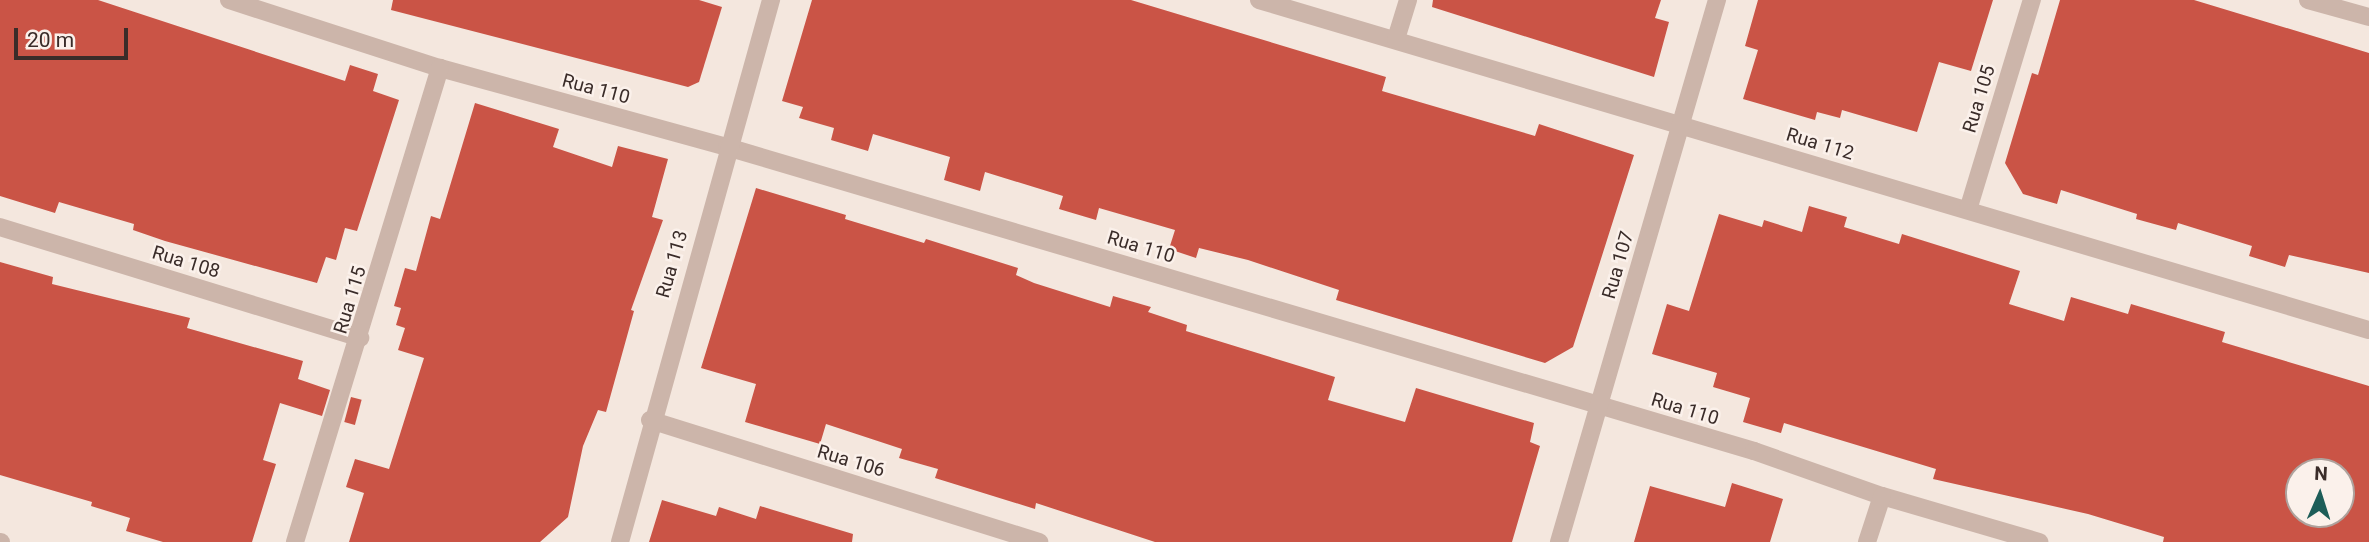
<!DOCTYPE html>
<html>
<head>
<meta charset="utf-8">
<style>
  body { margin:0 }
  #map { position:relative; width:2369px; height:542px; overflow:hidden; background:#f4e7de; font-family:Roboto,sans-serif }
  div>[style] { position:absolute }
  .building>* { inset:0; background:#ca5446; transform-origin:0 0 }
  .minor>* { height:18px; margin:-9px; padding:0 9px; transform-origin:9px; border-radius:9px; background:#ccb5aa }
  span { translate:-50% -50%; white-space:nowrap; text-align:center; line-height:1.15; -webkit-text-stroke:5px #fbf1eb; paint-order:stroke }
  .street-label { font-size:19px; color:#3a2c29 }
  .north { position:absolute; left:2285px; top:458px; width:70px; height:70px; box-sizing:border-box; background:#fbf1eb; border:2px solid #aea29d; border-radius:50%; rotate:3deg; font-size:19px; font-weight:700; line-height:28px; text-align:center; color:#3a2c29 }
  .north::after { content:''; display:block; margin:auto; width:24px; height:32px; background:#1d5d58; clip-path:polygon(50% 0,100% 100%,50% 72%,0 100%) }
  .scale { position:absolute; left:14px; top:28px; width:114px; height:32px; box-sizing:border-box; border:4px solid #3a2c29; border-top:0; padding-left:9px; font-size:21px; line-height:24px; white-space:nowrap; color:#3a2c29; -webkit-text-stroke:5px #fbf1eb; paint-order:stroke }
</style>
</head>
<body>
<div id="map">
  <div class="building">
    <div style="clip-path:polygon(0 0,98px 0,345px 81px,350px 65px,378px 74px,373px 91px,399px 100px,357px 231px,345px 228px,336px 260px,326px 257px,317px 283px,165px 241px,133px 230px,134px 224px,59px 202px,55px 213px,0 196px)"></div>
    <div style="clip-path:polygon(393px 0,699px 0,722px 7px,699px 82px,688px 87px,391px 10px)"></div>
    <div style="clip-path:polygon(812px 0,1131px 0,1386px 77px,1382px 91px,1535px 136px,1539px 124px,1634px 155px,1573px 347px,1545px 363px,1336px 300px,1339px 290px,1248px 260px,1199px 248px,1196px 258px,1169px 249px,1175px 230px,1099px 208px,1096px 220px,1059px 209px,1063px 196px,985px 172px,980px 191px,944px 180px,950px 157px,873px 134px,868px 151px,831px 140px,834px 128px,799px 118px,803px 107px,782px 101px)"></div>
    <div style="clip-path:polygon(1433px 0,1661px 0,1655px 18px,1669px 22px,1654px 77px,1432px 7px)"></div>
    <div style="clip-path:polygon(1758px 0,1993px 0,1971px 71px,1939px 62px,1917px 132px,1842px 110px,1840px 118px,1817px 112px,1815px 120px,1743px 99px,1758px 50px,1745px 46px)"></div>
    <div style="clip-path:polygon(2060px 0,2194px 0,2369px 53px,2369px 273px,2289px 255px,2285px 267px,2249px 256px,2252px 246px,2178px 223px,2176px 230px,2136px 219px,2137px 214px,2061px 190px,2057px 204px,2023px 194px,2005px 163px,2032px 73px,2038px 75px)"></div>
    <div style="clip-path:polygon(475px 103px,559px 129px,553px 147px,612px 167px,618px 146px,668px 159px,652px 217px,663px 220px,631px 310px,634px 311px,606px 412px,598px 410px,583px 446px,568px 517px,540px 542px,349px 542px,364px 493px,346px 487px,355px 459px,389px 469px,424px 358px,398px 350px,405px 328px,396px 325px,401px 308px,394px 306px,405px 268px,416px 271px,431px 216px,440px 219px)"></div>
    <div style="clip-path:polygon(756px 188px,846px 215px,845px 219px,924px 243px,926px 239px,1018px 268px,1016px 275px,1034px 283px,1110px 307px,1113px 296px,1151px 307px,1148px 312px,1187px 325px,1186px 331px,1335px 377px,1328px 400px,1405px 422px,1416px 388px,1534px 423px,1530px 442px,1540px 446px,1512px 542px,1155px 542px,1036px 503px,1035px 509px,935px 478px,938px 469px,899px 458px,902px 449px,826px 424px,820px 444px,745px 422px,756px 384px,701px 368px)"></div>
    <div style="clip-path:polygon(evenodd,1809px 206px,1847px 217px,1844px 227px,1899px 244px,1902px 234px,2020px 271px,2009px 304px,2064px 321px,2071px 297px,2128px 314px,2131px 304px,2225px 332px,2222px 342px,2369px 386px,2369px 542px,2163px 542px,2164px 537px,2088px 514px,1933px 479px,1936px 469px,1784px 423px,1781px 433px,1743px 422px,1750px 398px,1713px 387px,1717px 373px,1652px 354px,1667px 304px,1689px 311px,1719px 214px,1762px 227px,1764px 220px,1802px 232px,1809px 206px,2299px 472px,2341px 472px,2341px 514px,2299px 514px,2299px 472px)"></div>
    <div style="clip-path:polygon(0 262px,53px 277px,52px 284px,190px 318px,187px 328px,303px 361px,298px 379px,330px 390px,322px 416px,280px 403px,263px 460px,276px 464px,252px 542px,163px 542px,126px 531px,130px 518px,91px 506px,92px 502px,0 475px)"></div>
    <div style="left:351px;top:397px;width:11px;height:26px;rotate:15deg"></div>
    <div style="clip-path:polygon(1732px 483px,1783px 499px,1770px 542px,1634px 542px,1650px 486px,1725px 507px)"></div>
    <div style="clip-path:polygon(662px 500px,716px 516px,719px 507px,756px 519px,760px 506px,853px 534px,852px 542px,649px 542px)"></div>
  </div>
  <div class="minor">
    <div style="left:229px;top:0;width:222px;rotate:17.9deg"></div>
    <div style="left:440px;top:68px;width:298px;rotate:15.4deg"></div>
    <div style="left:727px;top:147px;width:1071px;rotate:16.49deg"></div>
    <div style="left:1754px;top:451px;width:136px;rotate:19.4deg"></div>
    <div style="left:1882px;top:496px;width:164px;rotate:16.3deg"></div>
    <div style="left:1259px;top:0;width:1158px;rotate:16.56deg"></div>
    <div style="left:2308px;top:0;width:63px;rotate:15.6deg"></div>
    <div style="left:1396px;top:39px;width:41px;rotate:-72.9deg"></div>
    <div style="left:1968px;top:210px;width:220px;rotate:-73.1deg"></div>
    <div style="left:0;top:227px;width:377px;rotate:17.1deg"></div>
    <div style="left:650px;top:420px;width:408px;rotate:17.4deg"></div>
    <div style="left:0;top:542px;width:1px"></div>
    <div style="left:295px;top:542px;width:496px;rotate:-73deg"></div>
    <div style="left:620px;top:542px;width:563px;rotate:-74.43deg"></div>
    <div style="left:1559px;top:542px;width:565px;rotate:-73.75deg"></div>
    <div style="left:1867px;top:542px;width:48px;rotate:-71.9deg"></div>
  </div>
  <div class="street-label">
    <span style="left:596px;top:89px;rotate:15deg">Rua 110</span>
    <span style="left:1979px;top:99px;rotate:-73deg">Rua 105</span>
    <span style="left:1820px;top:144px;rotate:17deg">Rua 112</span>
    <span style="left:1141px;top:247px;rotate:17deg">Rua 110</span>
    <span style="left:186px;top:262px;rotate:17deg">Rua 108</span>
    <span style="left:672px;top:264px;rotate:-74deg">Rua 113</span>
    <span style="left:1618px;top:265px;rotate:-74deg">Rua 107</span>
    <span style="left:350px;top:300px;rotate:-73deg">Rua 115</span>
    <span style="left:1685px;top:409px;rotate:17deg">Rua 110</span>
    <span style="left:851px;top:461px;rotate:17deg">Rua 106</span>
  </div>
  <div class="north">N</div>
  <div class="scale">20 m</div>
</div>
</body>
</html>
